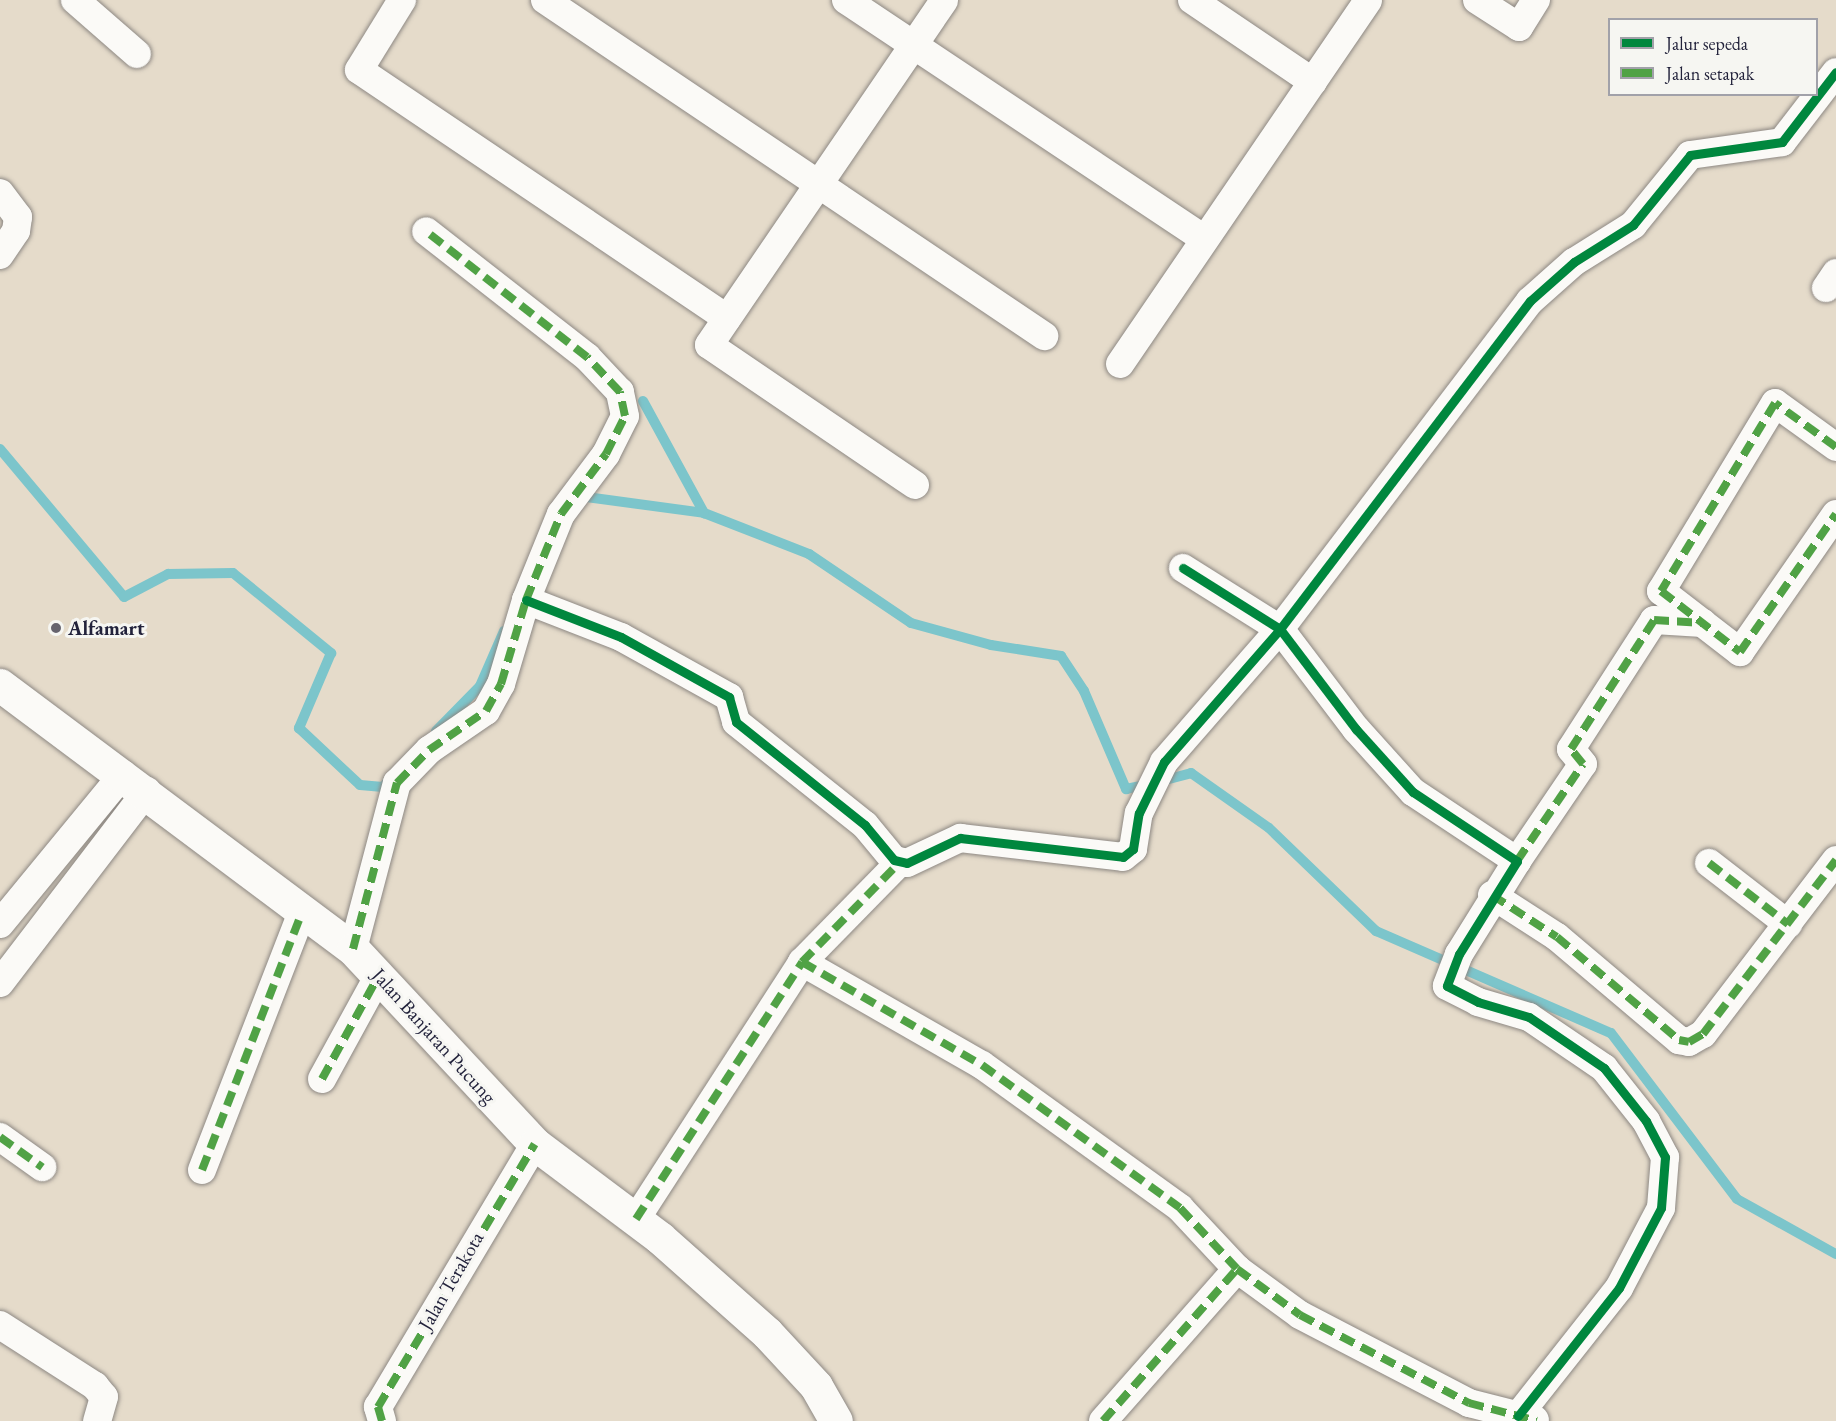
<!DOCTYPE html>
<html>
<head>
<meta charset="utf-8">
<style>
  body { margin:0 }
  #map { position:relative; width:1836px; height:1421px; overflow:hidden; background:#e5dbca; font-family:"EB Garamond",serif }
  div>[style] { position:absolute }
  .stream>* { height:10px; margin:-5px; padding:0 5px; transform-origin:5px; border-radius:5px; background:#7cc5cb }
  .roads { filter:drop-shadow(0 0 2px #8d8883) drop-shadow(0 0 2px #8d8883) }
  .minor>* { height:28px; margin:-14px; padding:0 14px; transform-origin:14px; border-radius:14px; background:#fbfaf7 }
  .tertiary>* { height:33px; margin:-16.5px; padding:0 16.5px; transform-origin:16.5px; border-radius:16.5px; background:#fbfaf7 }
  .quiet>* { height:8px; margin-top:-4px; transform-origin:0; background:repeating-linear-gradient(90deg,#50a245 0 15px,transparent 0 23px) }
  .cycleway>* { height:9px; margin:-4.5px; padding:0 4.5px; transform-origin:4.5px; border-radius:4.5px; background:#00873e }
  .dots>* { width:16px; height:16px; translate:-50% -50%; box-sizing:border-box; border:3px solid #f6f6f2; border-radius:50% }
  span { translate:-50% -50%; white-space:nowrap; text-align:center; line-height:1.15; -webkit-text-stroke:6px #f6f6f2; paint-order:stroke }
  .poi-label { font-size:20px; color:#22223b; font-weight:700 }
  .left { translate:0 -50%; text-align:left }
  .street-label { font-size:20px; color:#22223b }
  .legend { position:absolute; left:1608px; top:18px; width:210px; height:78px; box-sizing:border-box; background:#f6f6f2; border:2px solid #a1a1a9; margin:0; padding:8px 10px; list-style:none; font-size:18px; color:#22223b }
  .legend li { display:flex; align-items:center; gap:12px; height:30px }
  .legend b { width:30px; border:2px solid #a1a1a9 }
</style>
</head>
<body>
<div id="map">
  <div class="stream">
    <div style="left:643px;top:401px;width:128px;rotate:61.4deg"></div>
    <div style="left:704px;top:513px;width:113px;rotate:21.3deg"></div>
    <div style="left:809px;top:554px;width:123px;rotate:34.1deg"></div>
    <div style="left:911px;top:623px;width:83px;rotate:15.4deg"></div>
    <div style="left:991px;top:645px;width:71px;rotate:8.9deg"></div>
    <div style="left:1061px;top:656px;width:42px;rotate:56.7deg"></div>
    <div style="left:1084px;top:691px;width:107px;rotate:66.8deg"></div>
    <div style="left:1126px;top:789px;width:14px;rotate:-12deg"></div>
    <div style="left:0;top:449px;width:193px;rotate:50deg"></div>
    <div style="left:124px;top:597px;width:50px;rotate:-27.6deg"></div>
    <div style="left:168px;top:574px;width:65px;rotate:-0.9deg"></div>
    <div style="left:233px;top:573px;width:127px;rotate:39.2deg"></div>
    <div style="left:331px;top:653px;width:82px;rotate:113.1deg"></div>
    <div style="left:299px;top:728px;width:83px;rotate:43.1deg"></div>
    <div style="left:360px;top:785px;width:23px;rotate:5deg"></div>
    <div style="left:383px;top:787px;width:11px;rotate:-49deg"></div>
    <div style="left:579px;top:496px;width:126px;rotate:7.7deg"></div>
    <div style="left:436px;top:731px;width:63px;rotate:-45.6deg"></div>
    <div style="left:480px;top:686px;width:60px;rotate:-66.4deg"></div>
    <div style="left:1169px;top:779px;width:23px;rotate:-15deg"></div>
    <div style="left:1191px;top:773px;width:95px;rotate:35.2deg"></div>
    <div style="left:1269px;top:828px;width:149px;rotate:43.9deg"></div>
    <div style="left:1376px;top:931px;width:256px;rotate:23.5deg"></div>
    <div style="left:1611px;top:1033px;width:208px;rotate:52.8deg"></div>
    <div style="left:1737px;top:1199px;width:113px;rotate:29.1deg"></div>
  </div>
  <div class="roads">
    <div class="minor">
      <div style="left:75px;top:0;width:82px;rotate:41.1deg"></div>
      <div style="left:402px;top:0;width:82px;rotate:121.6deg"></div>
      <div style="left:359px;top:70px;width:444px;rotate:34deg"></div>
      <div style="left:545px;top:0;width:602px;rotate:33.95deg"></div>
      <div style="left:846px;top:0;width:431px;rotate:33.7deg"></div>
      <div style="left:1192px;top:0;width:146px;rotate:34.1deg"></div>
      <div style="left:1477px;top:0;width:50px;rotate:32.7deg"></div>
      <div style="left:1519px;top:27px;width:32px;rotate:-58deg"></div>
      <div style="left:0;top:193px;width:30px;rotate:53deg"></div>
      <div style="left:18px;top:217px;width:14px;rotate:98deg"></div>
      <div style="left:16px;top:231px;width:29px;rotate:124deg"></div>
      <div style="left:1826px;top:288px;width:18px;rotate:-56deg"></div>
      <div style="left:1120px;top:364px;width:440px;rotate:-55.7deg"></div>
      <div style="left:1836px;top:447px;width:75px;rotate:-144.2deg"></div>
      <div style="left:1775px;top:403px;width:220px;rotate:121.2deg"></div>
      <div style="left:1661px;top:591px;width:100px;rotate:37.7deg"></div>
      <div style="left:1740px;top:652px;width:168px;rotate:-55.2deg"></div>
      <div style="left:915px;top:485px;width:249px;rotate:-145.8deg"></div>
      <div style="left:709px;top:345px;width:417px;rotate:-55.7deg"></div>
      <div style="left:1183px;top:568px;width:115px;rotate:32.2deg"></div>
      <div style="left:1280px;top:629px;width:126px;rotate:52.8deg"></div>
      <div style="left:1356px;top:729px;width:85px;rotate:47.9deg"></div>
      <div style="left:1413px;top:792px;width:125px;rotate:33.6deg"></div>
      <div style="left:1517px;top:861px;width:110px;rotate:121.9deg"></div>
      <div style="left:1459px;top:954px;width:34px;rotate:111deg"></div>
      <div style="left:1447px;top:986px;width:35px;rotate:27deg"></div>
      <div style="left:1478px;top:1002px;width:53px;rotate:16.4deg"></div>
      <div style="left:1529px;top:1017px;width:91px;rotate:34.2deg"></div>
      <div style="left:1604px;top:1068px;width:68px;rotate:51.6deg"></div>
      <div style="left:1646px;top:1121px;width:41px;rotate:62.2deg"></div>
      <div style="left:1665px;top:1157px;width:51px;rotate:94.5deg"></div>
      <div style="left:1661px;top:1208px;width:90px;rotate:117.7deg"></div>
      <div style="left:1619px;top:1288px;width:163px;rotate:128.3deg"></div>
      <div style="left:526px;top:600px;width:102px;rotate:21.3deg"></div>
      <div style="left:621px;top:637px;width:124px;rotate:29.1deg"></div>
      <div style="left:729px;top:697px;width:26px;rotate:74deg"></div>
      <div style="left:736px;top:722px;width:165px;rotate:38.6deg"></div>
      <div style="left:865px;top:825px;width:45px;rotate:50.4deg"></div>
      <div style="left:894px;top:860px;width:13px;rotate:13deg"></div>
      <div style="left:907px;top:863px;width:59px;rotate:-25.3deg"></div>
      <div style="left:960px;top:838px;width:164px;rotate:6.6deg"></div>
      <div style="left:1123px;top:857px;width:13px;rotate:-39deg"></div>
      <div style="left:1133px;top:849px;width:36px;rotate:-81deg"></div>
      <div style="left:1139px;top:813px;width:57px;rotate:-63.9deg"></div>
      <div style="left:1164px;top:762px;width:176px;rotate:-48.9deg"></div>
      <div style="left:1280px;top:629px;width:412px;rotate:-52.7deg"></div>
      <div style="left:1530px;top:301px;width:59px;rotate:-41.6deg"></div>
      <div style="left:1574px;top:262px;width:70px;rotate:-32.1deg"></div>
      <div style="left:1633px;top:225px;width:90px;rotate:-50.8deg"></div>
      <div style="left:1690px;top:155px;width:93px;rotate:-8deg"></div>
      <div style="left:1782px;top:142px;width:88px;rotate:-52.4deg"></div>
      <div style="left:1517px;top:861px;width:117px;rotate:-55.8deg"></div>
      <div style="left:1583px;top:764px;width:19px;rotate:-129deg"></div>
      <div style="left:1571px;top:749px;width:153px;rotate:-57.2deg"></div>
      <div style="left:1654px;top:620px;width:49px;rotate:3.5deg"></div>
      <div style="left:1709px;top:863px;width:100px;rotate:37.7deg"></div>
      <div style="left:1492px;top:895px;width:77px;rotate:32.9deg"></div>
      <div style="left:1557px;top:937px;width:160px;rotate:40.2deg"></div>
      <div style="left:1679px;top:1040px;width:10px;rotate:11deg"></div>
      <div style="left:1689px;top:1042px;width:16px;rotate:-30deg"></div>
      <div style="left:1703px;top:1034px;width:219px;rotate:-52.6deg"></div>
      <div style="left:0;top:924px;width:194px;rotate:-50.6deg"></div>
      <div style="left:353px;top:949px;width:172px;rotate:-75.2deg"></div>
      <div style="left:397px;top:783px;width:46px;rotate:-45.9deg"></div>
      <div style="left:429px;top:750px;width:69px;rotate:-34.4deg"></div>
      <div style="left:486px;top:711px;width:31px;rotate:-61deg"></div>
      <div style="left:501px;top:684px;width:88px;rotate:-73.4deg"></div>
      <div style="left:526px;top:600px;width:93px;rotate:-67.9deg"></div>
      <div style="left:561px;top:514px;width:75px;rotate:-53.1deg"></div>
      <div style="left:606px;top:454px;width:42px;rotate:-63.4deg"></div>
      <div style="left:625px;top:416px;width:25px;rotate:-102deg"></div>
      <div style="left:620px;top:392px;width:48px;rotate:-133.3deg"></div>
      <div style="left:587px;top:357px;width:204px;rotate:-142deg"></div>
      <div style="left:802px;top:962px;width:207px;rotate:29.8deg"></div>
      <div style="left:982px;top:1065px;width:244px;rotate:35.8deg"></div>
      <div style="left:1180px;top:1208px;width:83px;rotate:46.9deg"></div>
      <div style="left:1237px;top:1269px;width:78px;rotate:36.1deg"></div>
      <div style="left:1300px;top:1315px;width:191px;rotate:27.5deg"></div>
      <div style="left:1469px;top:1403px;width:68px;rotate:14.4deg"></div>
      <div style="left:0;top:983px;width:242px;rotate:-52.6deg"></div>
      <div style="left:322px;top:1079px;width:119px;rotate:-61.3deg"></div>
      <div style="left:0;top:1137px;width:52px;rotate:35.5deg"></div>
      <div style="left:202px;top:1170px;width:274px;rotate:-68.8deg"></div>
      <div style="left:636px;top:1219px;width:306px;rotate:-57.1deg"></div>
      <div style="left:802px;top:962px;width:140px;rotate:-45.6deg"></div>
      <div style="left:0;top:1325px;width:113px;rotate:32.7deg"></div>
      <div style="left:95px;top:1386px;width:14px;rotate:51deg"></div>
      <div style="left:104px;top:1397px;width:25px;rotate:106deg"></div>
      <div style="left:382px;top:1421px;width:15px;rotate:-106deg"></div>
      <div style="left:378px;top:1407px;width:306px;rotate:-59.2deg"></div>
      <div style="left:1103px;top:1421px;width:203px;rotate:-48.6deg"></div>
    </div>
    <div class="tertiary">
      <div style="left:0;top:685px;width:441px;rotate:36.8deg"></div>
      <div style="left:353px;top:949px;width:267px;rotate:47deg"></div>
      <div style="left:535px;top:1144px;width:156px;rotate:36.9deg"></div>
      <div style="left:660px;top:1238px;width:143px;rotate:41.6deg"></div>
      <div style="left:767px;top:1333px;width:72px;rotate:47.2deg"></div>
      <div style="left:816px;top:1386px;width:40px;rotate:60.3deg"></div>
    </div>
  </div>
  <div class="quiet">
    <div style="left:1836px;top:447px;width:75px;rotate:-144.2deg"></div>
    <div style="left:1775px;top:403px;width:220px;rotate:121.2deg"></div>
    <div style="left:1661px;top:591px;width:100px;rotate:37.7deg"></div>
    <div style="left:1740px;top:652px;width:168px;rotate:-55.2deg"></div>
    <div style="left:1517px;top:861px;width:117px;rotate:-55.8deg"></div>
    <div style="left:1583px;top:764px;width:19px;rotate:-129deg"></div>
    <div style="left:1571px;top:749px;width:153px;rotate:-57.2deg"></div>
    <div style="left:1654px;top:620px;width:49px;rotate:3.5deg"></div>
    <div style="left:1709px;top:863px;width:100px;rotate:37.7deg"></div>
    <div style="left:1492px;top:895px;width:77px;rotate:32.9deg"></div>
    <div style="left:1557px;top:937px;width:160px;rotate:40.2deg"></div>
    <div style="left:1679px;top:1040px;width:10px;rotate:11deg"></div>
    <div style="left:1689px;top:1042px;width:16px;rotate:-30deg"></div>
    <div style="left:1703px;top:1034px;width:219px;rotate:-52.6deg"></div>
    <div style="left:353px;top:949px;width:172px;rotate:-75.2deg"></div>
    <div style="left:397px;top:783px;width:46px;rotate:-45.9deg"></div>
    <div style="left:429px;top:750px;width:69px;rotate:-34.4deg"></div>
    <div style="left:486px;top:711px;width:31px;rotate:-61deg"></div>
    <div style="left:501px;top:684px;width:88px;rotate:-73.4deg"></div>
    <div style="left:526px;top:600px;width:93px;rotate:-67.9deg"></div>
    <div style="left:561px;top:514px;width:75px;rotate:-53.1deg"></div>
    <div style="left:606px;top:454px;width:42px;rotate:-63.4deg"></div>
    <div style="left:625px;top:416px;width:25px;rotate:-102deg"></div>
    <div style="left:620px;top:392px;width:48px;rotate:-133.3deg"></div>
    <div style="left:587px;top:357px;width:204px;rotate:-142deg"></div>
    <div style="left:802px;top:962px;width:207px;rotate:29.8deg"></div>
    <div style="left:982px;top:1065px;width:244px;rotate:35.8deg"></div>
    <div style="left:1180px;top:1208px;width:83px;rotate:46.9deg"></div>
    <div style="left:1237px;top:1269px;width:78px;rotate:36.1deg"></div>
    <div style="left:1300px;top:1315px;width:191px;rotate:27.5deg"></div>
    <div style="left:1469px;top:1403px;width:70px;rotate:14.8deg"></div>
    <div style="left:322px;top:1079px;width:119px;rotate:-61.3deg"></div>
    <div style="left:0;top:1137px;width:52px;rotate:35.5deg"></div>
    <div style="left:202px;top:1170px;width:274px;rotate:-68.8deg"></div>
    <div style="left:636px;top:1219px;width:306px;rotate:-57.1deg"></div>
    <div style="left:802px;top:962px;width:140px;rotate:-45.6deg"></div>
    <div style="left:382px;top:1421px;width:15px;rotate:-106deg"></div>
    <div style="left:378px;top:1407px;width:306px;rotate:-59.2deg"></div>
    <div style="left:1103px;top:1421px;width:203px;rotate:-48.6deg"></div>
  </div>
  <div class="cycleway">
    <div style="left:1183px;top:568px;width:115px;rotate:32.2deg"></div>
    <div style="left:1280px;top:629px;width:126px;rotate:52.8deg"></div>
    <div style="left:1356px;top:729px;width:85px;rotate:47.9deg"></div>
    <div style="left:1413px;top:792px;width:125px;rotate:33.6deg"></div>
    <div style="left:1517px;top:861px;width:110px;rotate:121.9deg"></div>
    <div style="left:1459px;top:954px;width:34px;rotate:111deg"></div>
    <div style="left:1447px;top:986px;width:35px;rotate:27deg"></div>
    <div style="left:1478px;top:1002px;width:53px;rotate:16.4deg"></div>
    <div style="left:1529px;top:1017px;width:91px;rotate:34.2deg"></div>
    <div style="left:1604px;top:1068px;width:68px;rotate:51.6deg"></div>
    <div style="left:1646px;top:1121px;width:41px;rotate:62.2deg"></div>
    <div style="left:1665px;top:1157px;width:51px;rotate:94.5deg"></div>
    <div style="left:1661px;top:1208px;width:90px;rotate:117.7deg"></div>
    <div style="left:1619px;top:1288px;width:163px;rotate:128.3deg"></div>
    <div style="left:526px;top:600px;width:102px;rotate:21.3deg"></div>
    <div style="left:621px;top:637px;width:124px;rotate:29.1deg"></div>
    <div style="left:729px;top:697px;width:26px;rotate:74deg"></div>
    <div style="left:736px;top:722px;width:165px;rotate:38.6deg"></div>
    <div style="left:865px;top:825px;width:45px;rotate:50.4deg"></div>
    <div style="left:894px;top:860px;width:13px;rotate:13deg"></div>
    <div style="left:907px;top:863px;width:59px;rotate:-25.3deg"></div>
    <div style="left:960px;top:838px;width:164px;rotate:6.6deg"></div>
    <div style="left:1123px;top:857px;width:13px;rotate:-39deg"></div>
    <div style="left:1133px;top:849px;width:36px;rotate:-81deg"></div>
    <div style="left:1139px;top:813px;width:57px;rotate:-63.9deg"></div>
    <div style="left:1164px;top:762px;width:176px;rotate:-48.9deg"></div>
    <div style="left:1280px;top:629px;width:412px;rotate:-52.7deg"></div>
    <div style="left:1530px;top:301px;width:59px;rotate:-41.6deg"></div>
    <div style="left:1574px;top:262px;width:70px;rotate:-32.1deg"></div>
    <div style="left:1633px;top:225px;width:90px;rotate:-50.8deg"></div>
    <div style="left:1690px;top:155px;width:93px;rotate:-8deg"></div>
    <div style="left:1782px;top:142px;width:88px;rotate:-52.4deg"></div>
  </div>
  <div class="dots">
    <div style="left:56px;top:628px;background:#66636d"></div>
  </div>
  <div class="poi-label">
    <span class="left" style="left:68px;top:628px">Alfamart</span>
  </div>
  <div class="street-label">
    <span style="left:434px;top:1036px;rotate:48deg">Jalan Banjaran Pucung</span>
    <span style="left:451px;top:1281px;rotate:-60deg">Jalan Terakota</span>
  </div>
  <ul class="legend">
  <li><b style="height:8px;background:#00873e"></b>Jalur sepeda</li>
  <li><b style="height:8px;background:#50a245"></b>Jalan setapak</li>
  </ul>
</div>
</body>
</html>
